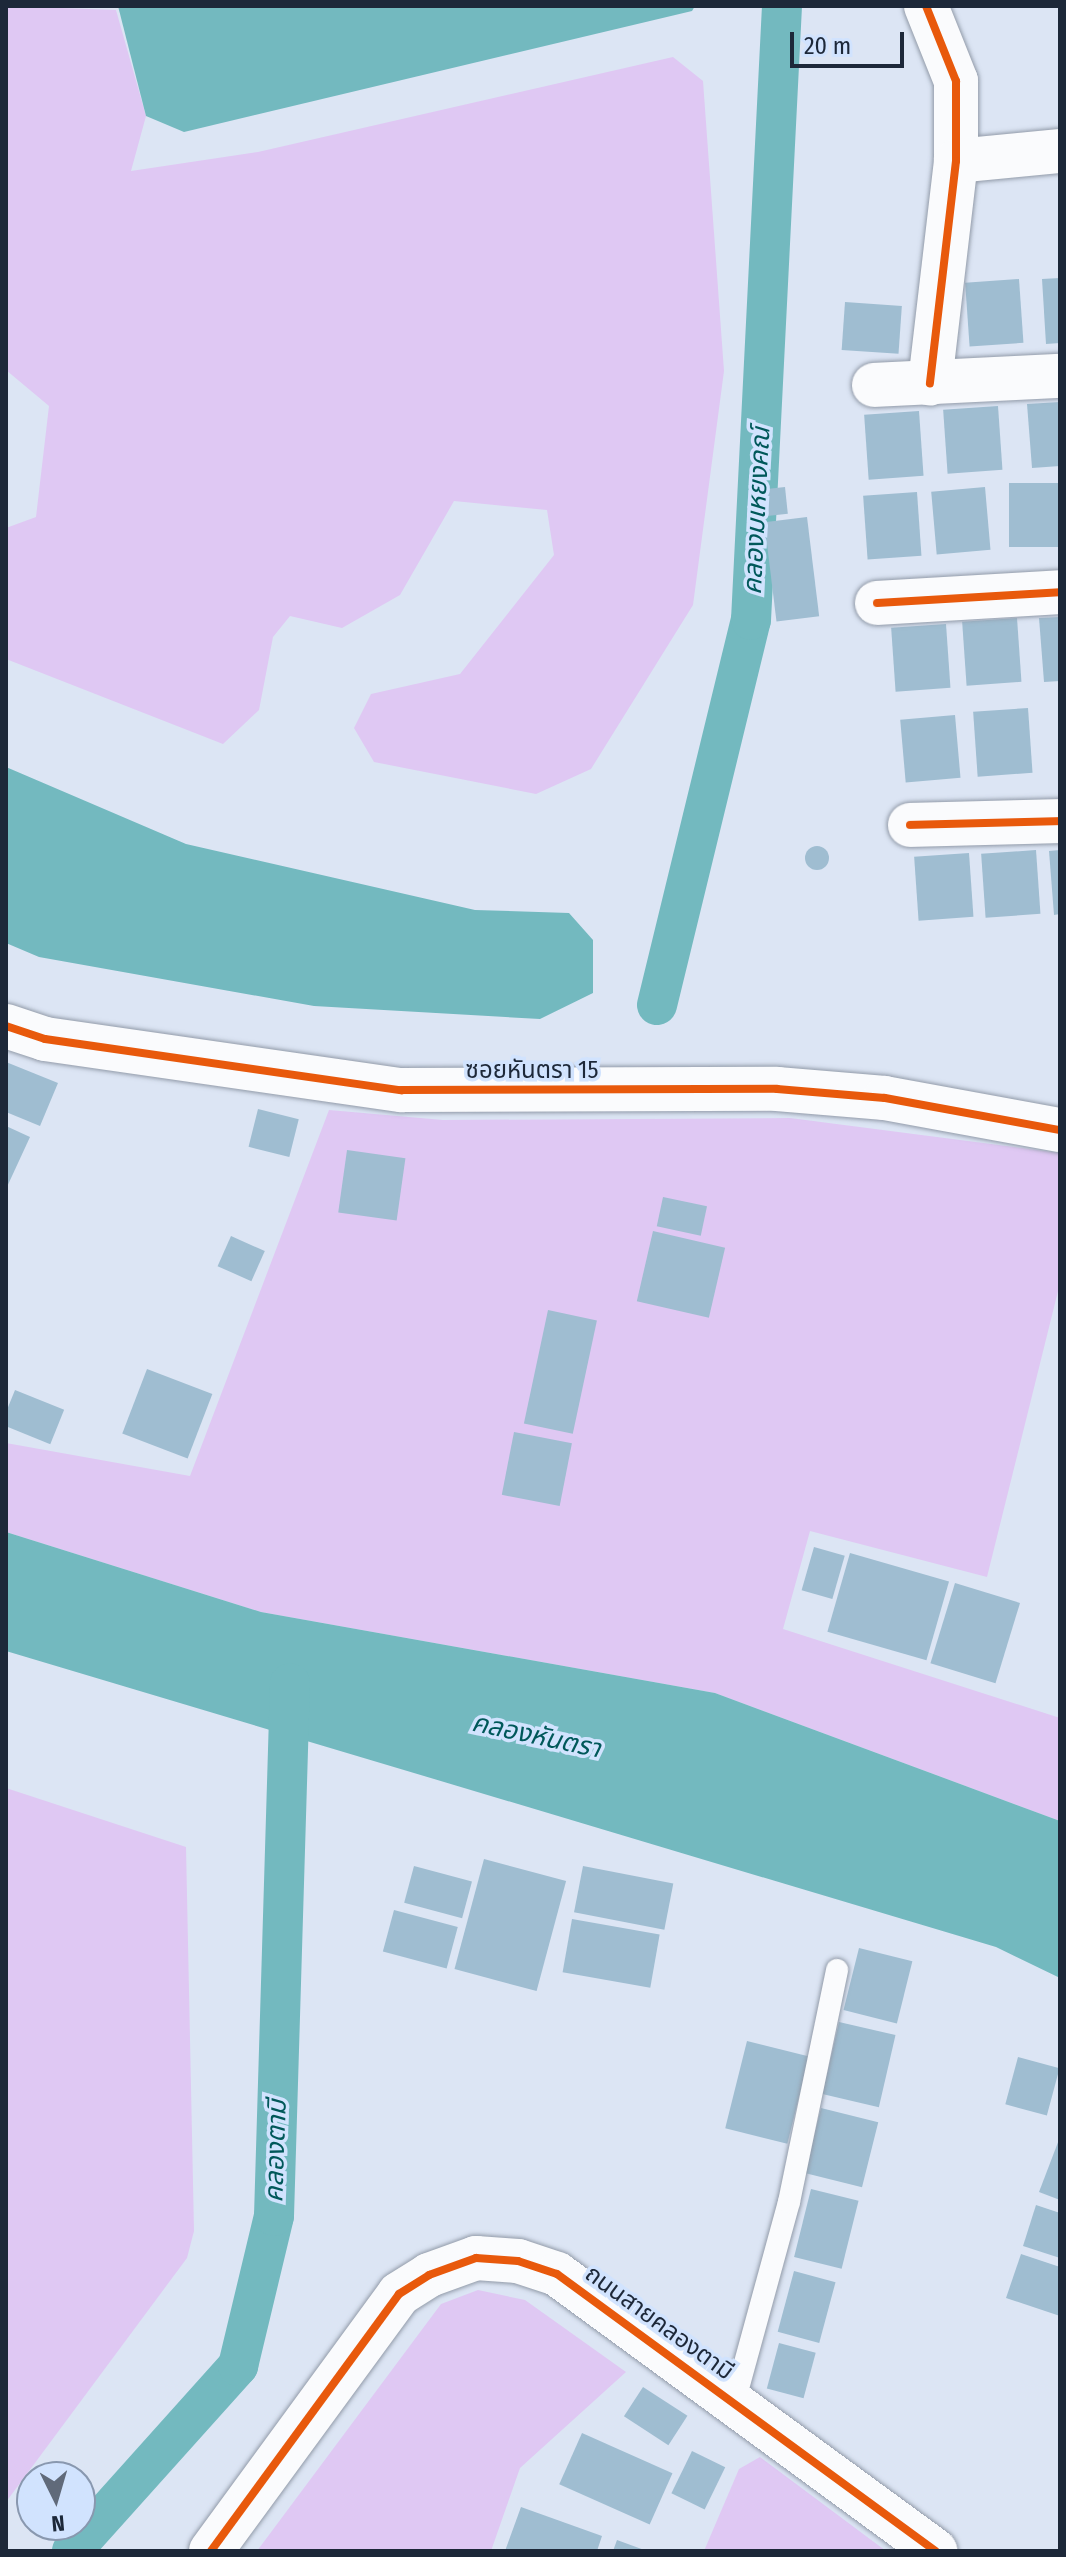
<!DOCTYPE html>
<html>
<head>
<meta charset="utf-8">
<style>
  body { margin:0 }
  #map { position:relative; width:1066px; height:2557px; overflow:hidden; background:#dce5f4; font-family:"Fira Sans Condensed","Noto Sans Thai",sans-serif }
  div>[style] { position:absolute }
  .green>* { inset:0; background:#dfc8f3 }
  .water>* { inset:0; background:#73b9bf }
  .canal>* { height:40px; margin:-20px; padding:0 20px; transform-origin:20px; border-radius:20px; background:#73b9bf }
  .building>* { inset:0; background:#9fbdd1; transform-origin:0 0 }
  .round { border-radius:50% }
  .roads { filter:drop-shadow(0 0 2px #929ba9) drop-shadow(0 0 2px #929ba9) }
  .lane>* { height:22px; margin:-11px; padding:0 11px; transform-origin:11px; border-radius:11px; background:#fafbfd }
  .street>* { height:44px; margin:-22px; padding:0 22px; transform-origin:22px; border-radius:22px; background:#fafbfd }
  .secondary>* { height:44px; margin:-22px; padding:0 22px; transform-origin:22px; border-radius:22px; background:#fafbfd }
  .cycleway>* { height:8px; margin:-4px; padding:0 4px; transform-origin:4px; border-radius:4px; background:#e8590c }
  span { translate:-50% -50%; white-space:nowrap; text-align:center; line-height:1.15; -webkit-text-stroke:7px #d1e3fe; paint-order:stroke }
  .street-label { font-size:24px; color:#1d2839 }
  .water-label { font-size:26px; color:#00585a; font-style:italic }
  .frame { position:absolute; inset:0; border:8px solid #1d2839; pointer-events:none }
  .north { position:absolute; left:16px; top:2461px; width:80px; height:80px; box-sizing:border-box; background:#d1e3fe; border:2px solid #8998af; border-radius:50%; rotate:175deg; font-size:22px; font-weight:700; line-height:32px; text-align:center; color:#1d2839 }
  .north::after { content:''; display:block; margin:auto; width:28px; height:36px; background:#606a7a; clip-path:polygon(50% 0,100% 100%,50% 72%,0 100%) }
  .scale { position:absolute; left:790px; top:32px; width:114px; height:36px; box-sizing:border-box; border:4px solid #1d2839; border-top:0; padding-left:10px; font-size:24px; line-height:28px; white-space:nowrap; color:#1d2839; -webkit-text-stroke:6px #d1e3fe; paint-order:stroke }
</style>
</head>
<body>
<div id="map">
  <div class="green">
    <div style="clip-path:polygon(6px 6px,116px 10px,146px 116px,131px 171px,258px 152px,673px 57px,703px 81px,724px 371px,693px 605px,591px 769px,536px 794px,374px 762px,354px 728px,371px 694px,460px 674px,554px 555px,547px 510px,454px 501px,400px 595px,342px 628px,290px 616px,273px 637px,259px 710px,223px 744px,6px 659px,6px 528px,36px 517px,49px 406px,6px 370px)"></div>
    <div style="clip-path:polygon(329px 1110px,443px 1120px,790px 1118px,1060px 1153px,1060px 1283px,987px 1577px,810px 1531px,783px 1629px,1060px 1718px,1060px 1821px,715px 1693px,261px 1612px,6px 1532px,6px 1443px,190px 1476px)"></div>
    <div style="clip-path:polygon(6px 1788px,186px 1847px,194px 2231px,187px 2258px,6px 2502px)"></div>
    <div style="clip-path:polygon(478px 2290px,525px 2300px,626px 2372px,520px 2468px,491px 2551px,257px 2551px,441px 2304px)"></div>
    <div style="clip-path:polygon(760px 2457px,886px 2551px,704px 2551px,739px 2469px)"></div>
  </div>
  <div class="water">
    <div style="clip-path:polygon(118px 6px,695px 6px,692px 11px,184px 132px,146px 116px)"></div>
    <div style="clip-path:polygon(6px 767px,186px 844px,475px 910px,569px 913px,593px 940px,593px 993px,540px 1019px,314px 1006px,39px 957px,6px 943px)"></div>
    <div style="clip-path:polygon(6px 1532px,261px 1612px,715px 1693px,1060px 1821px,1060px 1978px,996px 1947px,6px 1651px)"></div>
  </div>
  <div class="canal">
    <div style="left:657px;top:1005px;width:396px;rotate:-76.3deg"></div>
    <div style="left:751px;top:620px;width:615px;rotate:-87.11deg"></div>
    <div style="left:72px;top:2551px;width:249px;rotate:-48.1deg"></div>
    <div style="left:238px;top:2366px;width:154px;rotate:-76.5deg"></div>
    <div style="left:274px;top:2216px;width:533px;rotate:-88.28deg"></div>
  </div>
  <div class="building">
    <div style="clip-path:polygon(1060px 278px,1060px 343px,1046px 344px,1042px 279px)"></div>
    <div style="left:1019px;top:279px;width:64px;height:54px;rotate:86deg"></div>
    <div style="left:845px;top:302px;width:57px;height:48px;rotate:4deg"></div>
    <div style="clip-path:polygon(1060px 402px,1060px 466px,1032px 468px,1027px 404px)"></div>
    <div style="left:998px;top:406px;width:64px;height:55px;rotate:86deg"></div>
    <div style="left:919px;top:411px;width:65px;height:55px;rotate:86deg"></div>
    <div style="left:1060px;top:483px;width:64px;height:51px;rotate:90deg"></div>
    <div style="left:785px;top:487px;width:27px;height:23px;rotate:84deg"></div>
    <div style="left:985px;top:487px;width:63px;height:54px;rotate:85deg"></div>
    <div style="left:917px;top:492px;width:64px;height:54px;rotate:86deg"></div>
    <div style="left:807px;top:517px;width:100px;height:43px;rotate:83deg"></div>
    <div style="clip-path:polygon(1060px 617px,1060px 681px,1044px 682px,1039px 618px)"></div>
    <div style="left:1017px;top:618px;width:64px;height:55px;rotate:86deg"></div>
    <div style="left:946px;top:624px;width:64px;height:55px;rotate:86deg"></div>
    <div style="left:1028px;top:708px;width:65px;height:55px;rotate:86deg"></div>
    <div style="left:955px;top:715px;width:63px;height:55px;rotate:85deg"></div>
    <div class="round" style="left:805px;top:846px;width:24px;height:24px"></div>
    <div style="left:1036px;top:850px;width:64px;height:55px;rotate:86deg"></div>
    <div style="clip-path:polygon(1060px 850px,1060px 914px,1054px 915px,1049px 851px)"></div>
    <div style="left:969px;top:853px;width:64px;height:55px;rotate:86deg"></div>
    <div style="clip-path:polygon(6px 1062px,58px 1083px,40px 1126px,6px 1112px)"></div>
    <div style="left:258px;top:1109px;width:42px;height:39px;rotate:14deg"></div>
    <div style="clip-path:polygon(6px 1126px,30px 1137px,6px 1189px)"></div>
    <div style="left:347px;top:1150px;width:59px;height:63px;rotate:8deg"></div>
    <div style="left:663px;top:1197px;width:45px;height:30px;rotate:12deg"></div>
    <div style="left:653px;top:1231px;width:74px;height:72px;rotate:13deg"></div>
    <div style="left:231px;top:1236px;width:37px;height:33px;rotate:24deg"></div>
    <div style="left:548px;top:1310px;width:50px;height:116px;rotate:12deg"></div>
    <div style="left:147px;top:1369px;width:70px;height:69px;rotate:21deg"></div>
    <div style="left:15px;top:1390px;width:53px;height:37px;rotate:22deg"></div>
    <div style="left:514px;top:1432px;width:59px;height:64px;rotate:11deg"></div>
    <div style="left:814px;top:1547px;width:32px;height:45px;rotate:16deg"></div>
    <div style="left:850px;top:1553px;width:103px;height:82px;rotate:16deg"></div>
    <div style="left:955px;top:1583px;width:68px;height:84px;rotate:17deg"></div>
    <div style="left:484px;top:1859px;width:85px;height:114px;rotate:15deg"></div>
    <div style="left:414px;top:1866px;width:60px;height:38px;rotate:15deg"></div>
    <div style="left:583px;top:1866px;width:92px;height:47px;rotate:11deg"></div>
    <div style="left:394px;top:1910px;width:66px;height:43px;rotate:15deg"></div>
    <div style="left:572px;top:1919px;width:89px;height:54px;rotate:10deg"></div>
    <div style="left:859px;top:1948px;width:55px;height:64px;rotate:14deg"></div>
    <div style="left:839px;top:2022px;width:58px;height:74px;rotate:13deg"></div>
    <div style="left:747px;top:2041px;width:64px;height:90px;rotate:14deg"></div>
    <div style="left:1018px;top:2057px;width:43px;height:49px;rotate:15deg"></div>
    <div style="left:821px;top:2108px;width:59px;height:67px;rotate:14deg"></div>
    <div style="clip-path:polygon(1060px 2137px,1060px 2200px,1039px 2192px)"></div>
    <div style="left:811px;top:2189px;width:49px;height:70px;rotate:14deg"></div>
    <div style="clip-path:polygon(1036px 2205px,1060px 2213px,1060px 2258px,1023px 2246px)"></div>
    <div style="clip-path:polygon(1021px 2254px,1060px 2267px,1060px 2316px,1006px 2298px)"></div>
    <div style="left:794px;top:2271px;width:43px;height:63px;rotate:15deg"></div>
    <div style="left:779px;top:2343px;width:38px;height:47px;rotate:15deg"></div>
    <div style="left:643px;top:2387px;width:53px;height:35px;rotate:33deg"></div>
    <div style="left:582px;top:2433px;width:99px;height:56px;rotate:24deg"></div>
    <div style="left:692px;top:2451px;width:37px;height:47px;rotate:26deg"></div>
    <div style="clip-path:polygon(521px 2507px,602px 2536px,597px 2551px,505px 2551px)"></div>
    <div style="clip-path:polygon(617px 2540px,647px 2551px,613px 2551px)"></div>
  </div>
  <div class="roads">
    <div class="lane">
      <div style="left:734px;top:2403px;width:208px;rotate:-74.7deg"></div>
      <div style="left:789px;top:2202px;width:237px;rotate:-78.3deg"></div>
    </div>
    <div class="street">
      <div style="left:926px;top:6px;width:81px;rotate:68.2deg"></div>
      <div style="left:956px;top:81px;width:80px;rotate:90deg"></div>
      <div style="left:956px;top:161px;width:224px;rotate:96.7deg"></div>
      <div style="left:956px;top:161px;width:104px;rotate:-5.5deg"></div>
      <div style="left:874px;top:385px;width:186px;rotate:-2.8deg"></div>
      <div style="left:877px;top:603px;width:183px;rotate:-3.4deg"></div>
      <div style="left:910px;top:825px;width:150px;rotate:-1.5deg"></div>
      <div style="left:6px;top:1026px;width:41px;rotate:18.4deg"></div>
      <div style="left:45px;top:1039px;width:360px;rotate:8.2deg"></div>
      <div style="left:401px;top:1090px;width:376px;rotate:-0.2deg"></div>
      <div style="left:777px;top:1089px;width:108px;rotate:4.8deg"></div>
      <div style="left:885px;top:1098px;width:178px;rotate:10.4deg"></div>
    </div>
    <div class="secondary">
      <div style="left:211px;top:2551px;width:318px;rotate:-53.8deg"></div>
      <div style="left:399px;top:2294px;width:36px;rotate:-32deg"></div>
      <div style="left:429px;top:2275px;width:50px;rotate:-19.9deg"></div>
      <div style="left:476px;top:2258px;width:42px;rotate:4.1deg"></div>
      <div style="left:518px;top:2261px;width:41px;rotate:18.4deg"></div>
      <div style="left:557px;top:2274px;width:469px;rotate:36.2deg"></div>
    </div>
  </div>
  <div class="cycleway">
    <div style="left:926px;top:6px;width:81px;rotate:68.2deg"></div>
    <div style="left:956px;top:81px;width:80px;rotate:90deg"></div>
    <div style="left:956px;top:161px;width:224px;rotate:96.7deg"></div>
    <div style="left:877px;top:603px;width:183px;rotate:-3.4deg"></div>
    <div style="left:910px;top:825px;width:150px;rotate:-1.5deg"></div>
    <div style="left:6px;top:1026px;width:41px;rotate:18.4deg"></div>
    <div style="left:45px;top:1039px;width:360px;rotate:8.2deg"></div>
    <div style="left:401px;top:1090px;width:376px;rotate:-0.2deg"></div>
    <div style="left:777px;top:1089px;width:108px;rotate:4.8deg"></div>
    <div style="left:885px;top:1098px;width:178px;rotate:10.4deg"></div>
    <div style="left:211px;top:2551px;width:318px;rotate:-53.8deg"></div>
    <div style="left:399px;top:2294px;width:36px;rotate:-32deg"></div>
    <div style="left:429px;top:2275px;width:50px;rotate:-19.9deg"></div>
    <div style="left:476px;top:2258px;width:42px;rotate:4.1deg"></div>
    <div style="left:518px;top:2261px;width:41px;rotate:18.4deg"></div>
    <div style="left:557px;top:2274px;width:469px;rotate:36.2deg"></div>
  </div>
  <div class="street-label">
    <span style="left:532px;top:1071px">ซอยหันตรา 15</span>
    <span style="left:659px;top:2323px;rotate:36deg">ถนนสายคลองตามี</span>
  </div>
  <div class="water-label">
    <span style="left:757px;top:511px;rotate:-87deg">คลองมเหยงคณ์</span>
    <span style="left:536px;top:1736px;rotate:12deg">คลองหันตรา</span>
    <span style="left:276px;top:2151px;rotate:-88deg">คลองตามี</span>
  </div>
  <div class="frame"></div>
  <div class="north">N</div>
  <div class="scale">20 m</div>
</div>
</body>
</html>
